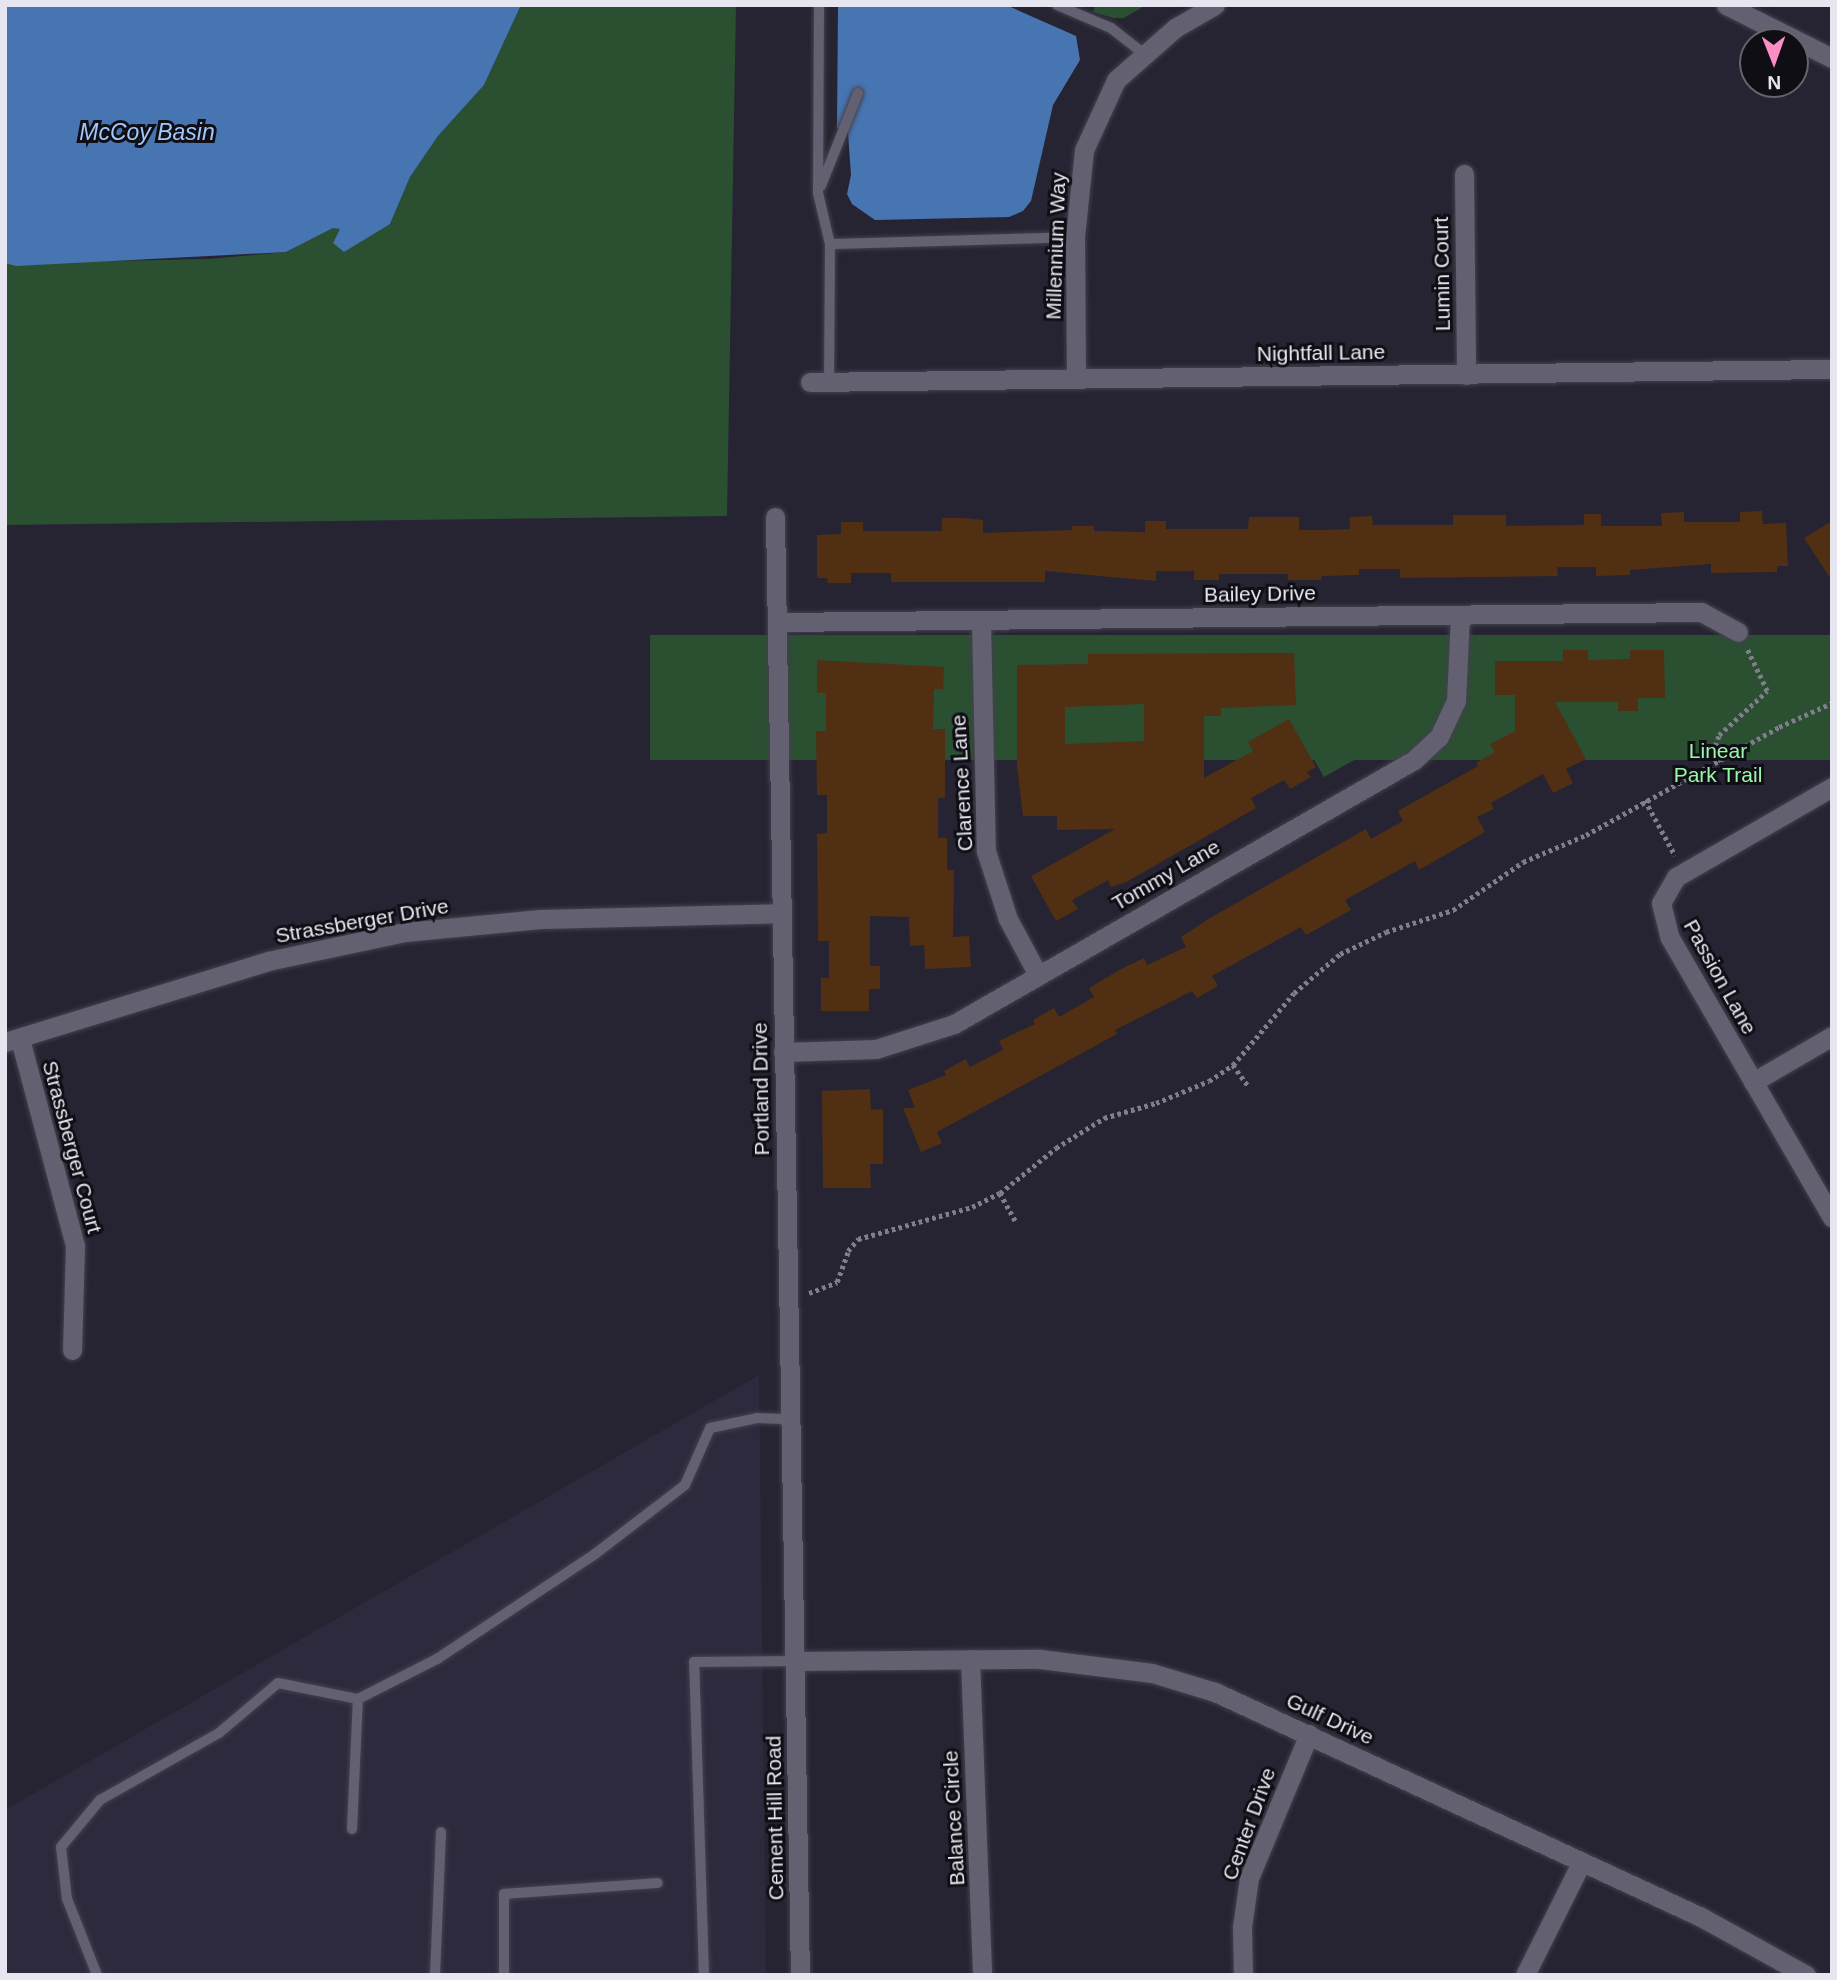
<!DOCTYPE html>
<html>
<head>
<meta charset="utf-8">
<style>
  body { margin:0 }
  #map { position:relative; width:1837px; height:1980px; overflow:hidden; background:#262432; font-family:Helvetica,sans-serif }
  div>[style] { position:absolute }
  .built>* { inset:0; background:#2e2a3e }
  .green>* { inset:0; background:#2a5031; transform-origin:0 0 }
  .water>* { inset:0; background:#4775b2 }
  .building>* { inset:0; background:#512f13 }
  .path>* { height:4.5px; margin-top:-2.25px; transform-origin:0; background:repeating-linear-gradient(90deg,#7f7e8a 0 3.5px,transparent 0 7px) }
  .roads { filter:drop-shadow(0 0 2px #43414d) drop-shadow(0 0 2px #43414d) }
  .service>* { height:10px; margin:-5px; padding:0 5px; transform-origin:5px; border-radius:5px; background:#636171 }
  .minor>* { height:19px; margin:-9.5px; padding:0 9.5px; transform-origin:9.5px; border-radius:9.5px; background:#636171 }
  span { translate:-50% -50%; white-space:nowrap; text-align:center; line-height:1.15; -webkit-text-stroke:6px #0f0e14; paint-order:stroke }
  .street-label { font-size:21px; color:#e7e6f0 }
  .park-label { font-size:21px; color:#9af7aa }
  .water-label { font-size:23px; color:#a1c7fa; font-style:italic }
  .frame { position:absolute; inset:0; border:7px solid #e7e6f0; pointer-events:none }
  .north { position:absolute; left:1739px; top:28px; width:70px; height:70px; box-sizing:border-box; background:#0f0e14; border:2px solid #65646c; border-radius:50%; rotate:179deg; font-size:19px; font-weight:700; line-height:28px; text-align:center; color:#e7e6f0 }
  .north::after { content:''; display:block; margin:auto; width:24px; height:32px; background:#fb8fc5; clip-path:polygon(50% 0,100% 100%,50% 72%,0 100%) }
</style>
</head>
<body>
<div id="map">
  <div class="built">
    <div style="clip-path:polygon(759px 1375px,766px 1975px,6px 1975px,5px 1810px)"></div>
  </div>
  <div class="green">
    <div style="clip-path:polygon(521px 5px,736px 5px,727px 516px,5px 525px,5px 263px,209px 259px,286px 252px,333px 228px,390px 224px,410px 177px,438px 136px,484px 85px)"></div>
    <div style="clip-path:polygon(1095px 5px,1146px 5px,1124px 18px,1113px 18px,1093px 12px)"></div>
    <div style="left:1832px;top:635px;width:125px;height:1182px;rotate:90deg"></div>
    <div style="clip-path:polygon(1420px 645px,1430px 654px,1430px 688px,1418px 715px,1393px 738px,1324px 777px,1288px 714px,1300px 707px,1300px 647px)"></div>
  </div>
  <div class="water">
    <div style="clip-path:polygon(5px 5px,521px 5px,484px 85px,438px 136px,410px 177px,390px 224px,344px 252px,333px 243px,340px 229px,333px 228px,286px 252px,16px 266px,5px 263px)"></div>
    <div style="clip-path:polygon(838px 5px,1006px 5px,1076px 36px,1080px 60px,1053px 105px,1031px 201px,1023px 211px,1009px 217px,875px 220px,852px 204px,847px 194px,851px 175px,848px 133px,837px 128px)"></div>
  </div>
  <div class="building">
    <div style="clip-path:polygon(1762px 511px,1763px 524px,1786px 523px,1788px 566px,1777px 566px,1777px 572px,1711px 573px,1711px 564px,1630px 570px,1630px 575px,1596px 576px,1596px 567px,1557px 567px,1558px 576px,1400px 578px,1400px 569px,1359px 569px,1359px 575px,1322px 576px,1321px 580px,1288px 580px,1288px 574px,1219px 574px,1219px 580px,1194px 580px,1194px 571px,1156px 571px,1156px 581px,1045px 571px,1045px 582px,891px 582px,891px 573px,851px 573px,851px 583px,828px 583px,827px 578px,817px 578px,817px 535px,841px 534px,841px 522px,863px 522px,863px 531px,942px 531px,942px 518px,965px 518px,983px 520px,983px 533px,1072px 530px,1072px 526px,1094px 526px,1094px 531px,1145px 532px,1145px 521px,1166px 521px,1166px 529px,1248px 529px,1249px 517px,1299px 517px,1299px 530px,1323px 530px,1350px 529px,1350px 517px,1372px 516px,1373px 525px,1453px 525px,1453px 515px,1506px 515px,1506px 526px,1584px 525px,1584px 514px,1601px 514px,1601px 526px,1662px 526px,1661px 513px,1684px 512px,1684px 522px,1740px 522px,1740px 512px)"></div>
    <div style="clip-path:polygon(1832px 521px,1832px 581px,1804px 538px)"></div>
    <div style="clip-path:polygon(1563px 650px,1588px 650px,1588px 660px,1630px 659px,1630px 650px,1664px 650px,1665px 698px,1638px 698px,1638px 711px,1618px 711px,1618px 702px,1555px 702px,1586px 759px,1566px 769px,1573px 783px,1553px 793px,1543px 774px,1491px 803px,1494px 809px,1477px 817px,1485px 832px,1419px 870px,1415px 861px,1345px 900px,1351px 910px,1306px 935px,1301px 927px,1212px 976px,1218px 986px,1197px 998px,1192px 991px,1115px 1030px,1117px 1034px,937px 1132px,942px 1143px,921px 1152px,903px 1108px,915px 1108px,908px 1090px,946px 1075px,944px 1071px,966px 1059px,970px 1067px,1003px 1050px,999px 1041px,1035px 1024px,1033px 1020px,1054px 1008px,1059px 1017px,1094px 997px,1089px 988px,1123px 968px,1144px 958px,1147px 965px,1186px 947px,1181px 937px,1210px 918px,1366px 829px,1371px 839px,1403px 821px,1398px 811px,1478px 766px,1476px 763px,1495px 752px,1490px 744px,1515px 731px,1515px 695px,1495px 695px,1495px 661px,1563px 661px)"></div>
    <div style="clip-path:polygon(evenodd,1294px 653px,1296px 705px,1221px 708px,1221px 716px,1204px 716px,1204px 778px,1253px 751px,1248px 742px,1289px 719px,1316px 767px,1307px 772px,1311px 777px,1290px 789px,1284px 780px,1251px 798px,1256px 808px,1126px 882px,1111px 887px,1108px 880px,1072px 900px,1078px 909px,1056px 921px,1031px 876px,1115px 829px,1057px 830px,1057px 816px,1023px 816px,1017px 767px,1017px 665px,1088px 664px,1088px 654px,1294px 653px,1144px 704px,1144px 741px,1065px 744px,1065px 707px,1144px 704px)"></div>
    <div style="clip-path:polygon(817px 660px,944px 667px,943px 689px,934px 689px,933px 729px,945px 729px,945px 798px,938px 798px,938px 838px,947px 838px,947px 870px,954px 870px,953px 937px,969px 936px,971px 967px,925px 969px,924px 945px,910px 946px,909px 917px,870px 916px,870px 966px,880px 966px,880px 989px,869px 989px,869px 1011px,821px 1011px,821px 978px,829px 978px,829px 941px,818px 941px,817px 834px,827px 833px,827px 795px,817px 795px,816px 731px,826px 731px,826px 693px,817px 693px)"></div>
    <div style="clip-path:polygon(870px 1089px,871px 1110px,883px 1109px,883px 1164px,870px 1164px,871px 1188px,823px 1188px,822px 1091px)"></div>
  </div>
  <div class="path">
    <div style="left:1721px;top:762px;width:17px;rotate:-111deg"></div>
    <div style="left:1715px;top:746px;width:12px;rotate:-70deg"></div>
    <div style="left:1719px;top:735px;width:65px;rotate:-42.5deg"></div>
    <div style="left:1767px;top:691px;width:47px;rotate:-115.5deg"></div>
    <div style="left:1645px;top:800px;width:63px;rotate:61.4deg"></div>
    <div style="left:1233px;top:1065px;width:27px;rotate:54deg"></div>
    <div style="left:1000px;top:1193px;width:33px;rotate:61deg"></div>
    <div style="left:809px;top:1293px;width:30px;rotate:-21deg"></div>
    <div style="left:837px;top:1282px;width:33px;rotate:-70deg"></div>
    <div style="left:848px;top:1251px;width:16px;rotate:-50deg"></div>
    <div style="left:858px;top:1239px;width:118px;rotate:-15.7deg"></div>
    <div style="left:972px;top:1207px;width:31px;rotate:-27deg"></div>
    <div style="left:1000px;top:1193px;width:72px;rotate:-38.8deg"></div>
    <div style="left:1056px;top:1148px;width:57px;rotate:-32deg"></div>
    <div style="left:1104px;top:1118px;width:54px;rotate:-16.1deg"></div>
    <div style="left:1156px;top:1103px;width:57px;rotate:-22.5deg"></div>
    <div style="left:1209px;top:1081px;width:29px;rotate:-34deg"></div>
    <div style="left:1233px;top:1065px;width:94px;rotate:-49.7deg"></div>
    <div style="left:1294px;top:993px;width:60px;rotate:-40.3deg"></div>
    <div style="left:1340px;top:954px;width:51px;rotate:-25.6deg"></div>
    <div style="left:1386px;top:932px;width:71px;rotate:-18.2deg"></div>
    <div style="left:1453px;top:910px;width:85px;rotate:-34.4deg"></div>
    <div style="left:1523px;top:862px;width:69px;rotate:-23.2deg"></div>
    <div style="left:1586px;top:835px;width:221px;rotate:-29.2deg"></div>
    <div style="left:1779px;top:727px;width:58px;rotate:-24.4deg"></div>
  </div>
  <div class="roads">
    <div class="service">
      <div style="left:819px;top:5px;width:188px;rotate:90.3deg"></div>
      <div style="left:818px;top:193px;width:52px;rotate:76.8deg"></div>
      <div style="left:830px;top:244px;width:138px;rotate:90.4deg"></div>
      <div style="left:1057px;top:5px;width:59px;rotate:23.1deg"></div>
      <div style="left:1111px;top:28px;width:41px;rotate:38deg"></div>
      <div style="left:821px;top:186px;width:100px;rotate:-68.3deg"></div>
      <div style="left:830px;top:244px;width:245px;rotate:-1.6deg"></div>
      <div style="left:352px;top:1829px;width:130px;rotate:-87.4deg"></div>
      <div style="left:358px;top:1699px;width:89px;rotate:-26.9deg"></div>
      <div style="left:437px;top:1659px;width:190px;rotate:-33.6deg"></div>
      <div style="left:595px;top:1554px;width:113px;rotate:-37.5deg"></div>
      <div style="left:685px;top:1485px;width:62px;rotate:-66.3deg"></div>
      <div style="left:710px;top:1428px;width:48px;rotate:-12deg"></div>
      <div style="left:757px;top:1418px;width:33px;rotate:2deg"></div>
      <div style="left:97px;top:1975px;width:82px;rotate:-111.5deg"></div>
      <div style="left:67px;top:1899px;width:52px;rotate:-96.6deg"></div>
      <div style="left:61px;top:1847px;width:61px;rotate:-50.3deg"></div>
      <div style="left:100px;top:1800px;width:137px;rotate:-29.4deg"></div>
      <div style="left:219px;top:1733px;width:77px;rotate:-40.3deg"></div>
      <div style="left:278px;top:1683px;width:82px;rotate:11.3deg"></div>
      <div style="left:435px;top:1975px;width:143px;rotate:-87.6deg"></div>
      <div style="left:504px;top:1975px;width:81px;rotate:-90deg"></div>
      <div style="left:504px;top:1894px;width:154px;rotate:-4.1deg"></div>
      <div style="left:704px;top:1975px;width:313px;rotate:-91.8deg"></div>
      <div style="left:694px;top:1662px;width:101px;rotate:-0.6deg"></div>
    </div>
    <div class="minor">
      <div style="left:1726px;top:5px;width:119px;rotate:26.6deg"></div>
      <div style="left:1464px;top:174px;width:201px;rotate:89.4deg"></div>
      <div style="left:1076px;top:379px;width:142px;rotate:-90.4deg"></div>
      <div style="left:1075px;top:237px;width:87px;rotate:-84.1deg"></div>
      <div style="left:1084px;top:150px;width:77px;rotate:-65.4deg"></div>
      <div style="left:1116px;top:80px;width:79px;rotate:-41.4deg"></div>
      <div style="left:1175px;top:28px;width:46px;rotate:-29.9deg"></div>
      <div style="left:810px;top:382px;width:1022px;rotate:-0.73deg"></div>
      <div style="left:775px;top:517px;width:1458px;rotate:89.02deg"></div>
      <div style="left:981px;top:620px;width:231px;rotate:88.8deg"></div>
      <div style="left:986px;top:851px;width:71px;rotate:72.1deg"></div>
      <div style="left:1008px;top:919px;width:64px;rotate:61.8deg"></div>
      <div style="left:778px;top:622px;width:923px;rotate:-0.62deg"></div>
      <div style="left:1701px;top:612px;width:42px;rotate:28.4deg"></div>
      <div style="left:1832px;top:787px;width:180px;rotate:150deg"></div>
      <div style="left:1676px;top:877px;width:30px;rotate:120deg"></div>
      <div style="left:1661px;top:903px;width:36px;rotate:76deg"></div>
      <div style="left:1670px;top:938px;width:323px;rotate:59.9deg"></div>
      <div style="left:20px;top:1039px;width:213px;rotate:75.1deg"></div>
      <div style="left:75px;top:1245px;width:105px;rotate:91.6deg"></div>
      <div style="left:5px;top:1042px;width:275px;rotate:-17.1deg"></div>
      <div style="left:268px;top:961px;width:140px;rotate:-12deg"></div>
      <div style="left:405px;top:932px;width:136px;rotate:-5.5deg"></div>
      <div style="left:540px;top:919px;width:241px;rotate:-1.4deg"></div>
      <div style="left:783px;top:1052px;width:93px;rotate:-1.8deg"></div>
      <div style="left:876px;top:1049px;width:82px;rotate:-17.8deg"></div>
      <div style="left:954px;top:1024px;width:530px;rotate:-29.85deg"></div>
      <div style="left:1414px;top:760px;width:34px;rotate:-43deg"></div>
      <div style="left:1439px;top:737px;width:40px;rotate:-65deg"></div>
      <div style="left:1456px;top:701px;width:86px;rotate:-87.3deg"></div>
      <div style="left:1753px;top:1082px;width:91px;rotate:-30.2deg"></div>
      <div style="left:970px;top:1659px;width:316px;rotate:87.8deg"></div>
      <div style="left:795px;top:1661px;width:245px;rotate:-0.5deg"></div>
      <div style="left:1040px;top:1659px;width:113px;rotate:7.1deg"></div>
      <div style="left:1152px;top:1673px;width:66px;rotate:16.8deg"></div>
      <div style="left:1215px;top:1692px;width:536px;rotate:24.84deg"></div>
      <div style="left:1701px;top:1917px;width:120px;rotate:28.9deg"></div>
      <div style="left:1243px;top:1975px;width:48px;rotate:-91.2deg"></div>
      <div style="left:1242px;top:1927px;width:49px;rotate:-81.9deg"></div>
      <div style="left:1249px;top:1878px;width:156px;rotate:-67.4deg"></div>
      <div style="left:1525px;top:1975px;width:125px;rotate:-63.4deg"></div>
    </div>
  </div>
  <div class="street-label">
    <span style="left:1056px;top:246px;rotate:-88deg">Millennium Way</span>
    <span style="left:1442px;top:274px;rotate:-91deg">Lumin Court</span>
    <span style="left:1321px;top:353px;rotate:-1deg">Nightfall Lane</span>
    <span style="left:1260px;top:594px;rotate:-1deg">Bailey Drive</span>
    <span style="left:962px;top:783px;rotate:-93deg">Clarence Lane</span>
    <span style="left:1166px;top:875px;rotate:-30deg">Tommy Lane</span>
    <span style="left:362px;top:921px;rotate:-10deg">Strassberger Drive</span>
    <span style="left:1720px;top:977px;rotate:61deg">Passion Lane</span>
    <span style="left:761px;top:1089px;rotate:-91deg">Portland Drive</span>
    <span style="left:72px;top:1147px;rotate:75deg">Strassberger Court</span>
    <span style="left:1330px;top:1719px;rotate:25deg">Gulf Drive</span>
    <span style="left:775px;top:1818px;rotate:-91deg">Cement Hill Road</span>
    <span style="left:954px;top:1818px;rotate:-93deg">Balance Circle</span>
    <span style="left:1249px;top:1824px;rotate:-70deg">Center Drive</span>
  </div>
  <div class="park-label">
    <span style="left:1718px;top:763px">Linear<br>Park Trail</span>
  </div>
  <div class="water-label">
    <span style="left:147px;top:132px">McCoy Basin</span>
  </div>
  <div class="frame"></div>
  <div class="north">N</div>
</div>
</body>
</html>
